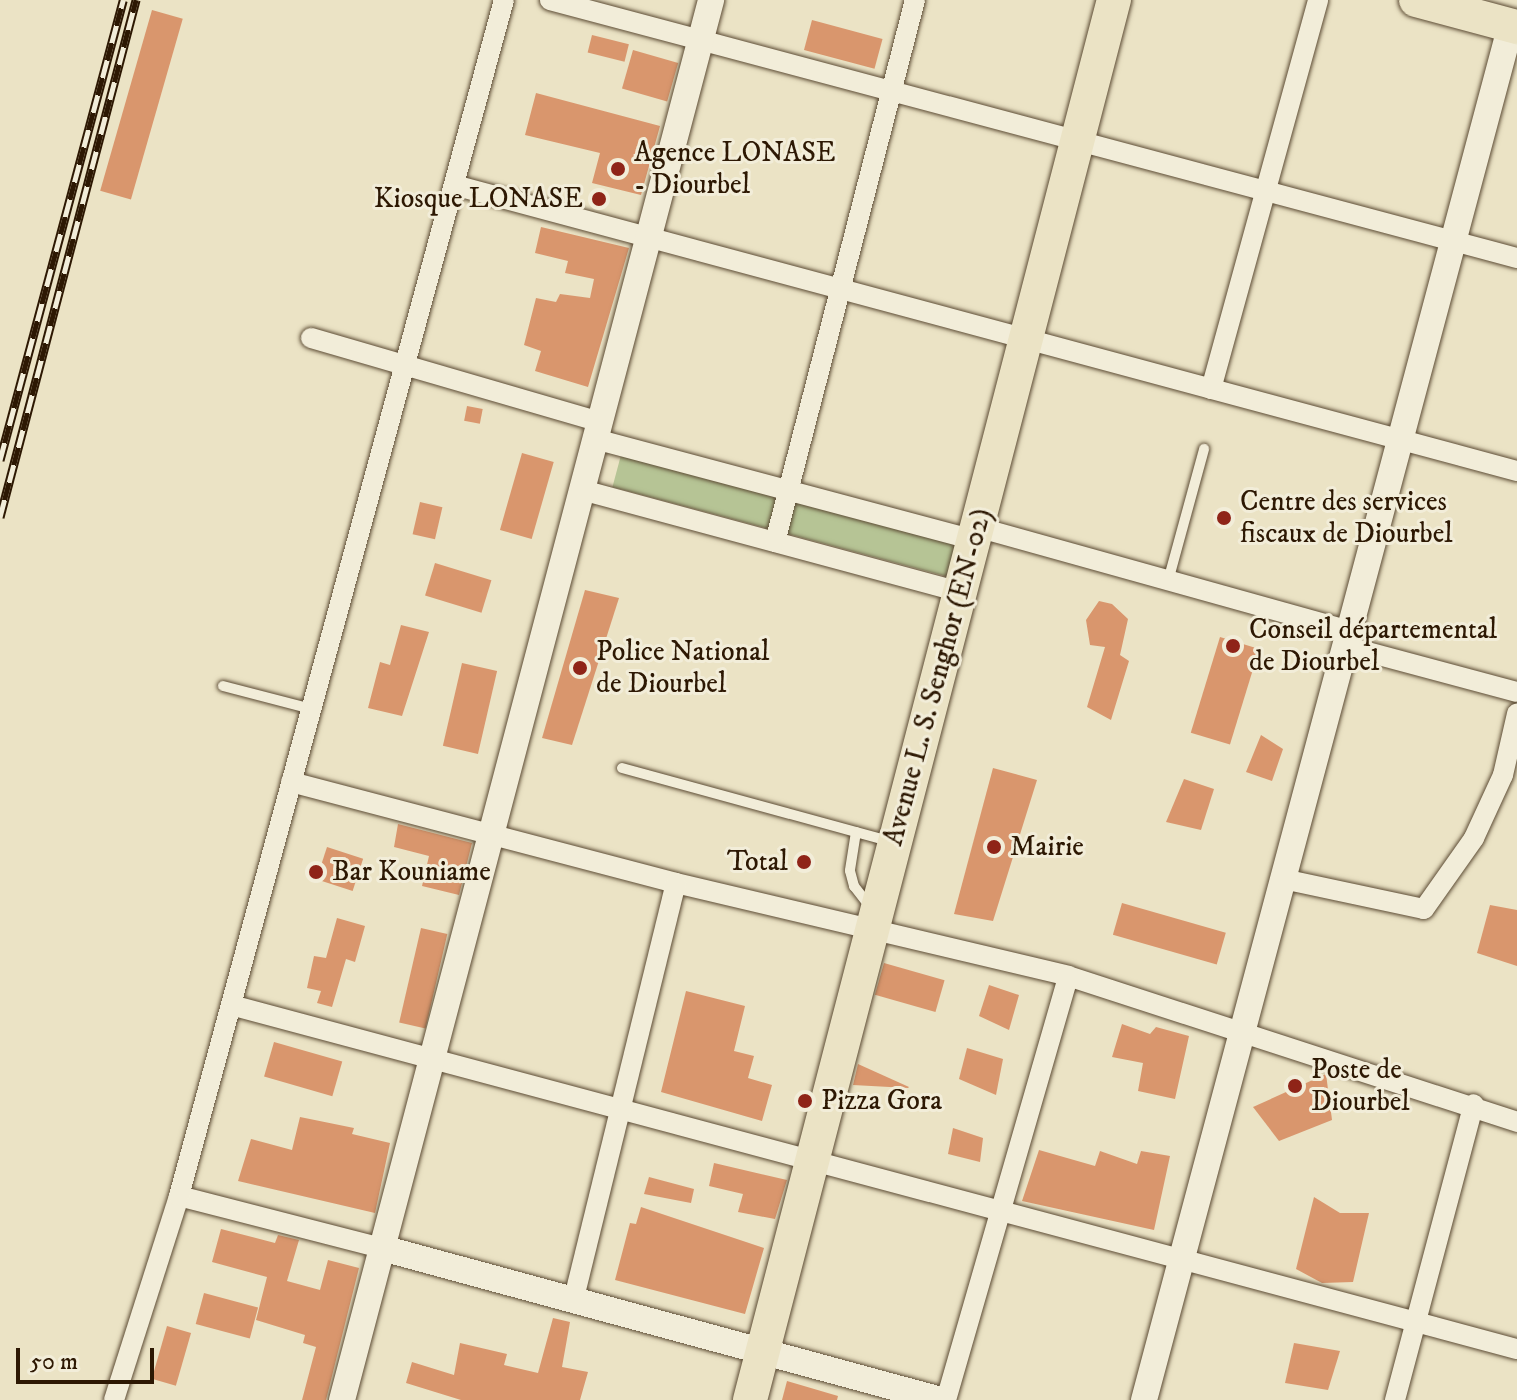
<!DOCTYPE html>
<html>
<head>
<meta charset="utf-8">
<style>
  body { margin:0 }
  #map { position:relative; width:1517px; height:1400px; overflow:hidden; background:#ebe3c5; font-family:"IM FELL DW Pica",serif }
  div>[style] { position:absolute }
  .green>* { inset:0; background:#b6c495; transform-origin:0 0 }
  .building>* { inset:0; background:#d9966d; transform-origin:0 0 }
  .roads { filter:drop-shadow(0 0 2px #5c4b34) drop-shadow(0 0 2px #5c4b34) }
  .service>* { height:10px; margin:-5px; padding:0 5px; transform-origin:5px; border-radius:5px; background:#f2edd9 }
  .minor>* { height:20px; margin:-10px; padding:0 10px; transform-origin:10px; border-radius:10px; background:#f2edd9 }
  .tertiary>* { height:26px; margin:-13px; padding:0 13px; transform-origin:13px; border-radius:13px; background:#f2edd9 }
  .primary>* { height:34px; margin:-17px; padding:0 17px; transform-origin:17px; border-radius:17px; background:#ebe3c5 }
  .rail>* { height:9px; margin-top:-4.5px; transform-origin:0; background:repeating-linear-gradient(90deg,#f2edd9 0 18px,#2d1803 0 36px); box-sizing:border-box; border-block:2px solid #2d1803 }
  .dots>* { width:22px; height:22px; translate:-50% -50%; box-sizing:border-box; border:4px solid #f2edd9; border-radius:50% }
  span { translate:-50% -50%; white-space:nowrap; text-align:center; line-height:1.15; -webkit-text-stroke:6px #f2edd9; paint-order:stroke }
  .poi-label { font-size:28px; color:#2d1803 }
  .left { translate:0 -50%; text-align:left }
  .right { translate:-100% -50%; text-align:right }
  .street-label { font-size:28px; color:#2d1803 }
  .scale { position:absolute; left:16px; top:1348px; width:138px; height:36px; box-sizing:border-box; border:4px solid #2d1803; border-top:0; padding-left:10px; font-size:24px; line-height:28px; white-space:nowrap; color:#2d1803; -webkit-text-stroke:6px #f2edd9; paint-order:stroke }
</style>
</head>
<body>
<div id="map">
  <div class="green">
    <div style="left:621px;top:455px;width:354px;height:33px;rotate:15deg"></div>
  </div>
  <div class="building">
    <div style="left:152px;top:10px;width:32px;height:188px;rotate:16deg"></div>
    <div style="left:812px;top:20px;width:73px;height:31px;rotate:15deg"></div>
    <div style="left:592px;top:35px;width:38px;height:18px;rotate:14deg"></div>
    <div style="left:633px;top:50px;width:47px;height:40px;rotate:16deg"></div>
    <div style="clip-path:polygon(536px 93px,660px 126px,641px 195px,592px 183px,600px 153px,525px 135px)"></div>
    <div style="clip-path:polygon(541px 227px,629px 248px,588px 387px,535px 371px,541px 351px,524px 345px,536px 298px,556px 302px,560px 294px,590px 298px,594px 279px,565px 273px,568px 261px,535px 253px)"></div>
    <div style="left:467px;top:406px;width:16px;height:15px;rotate:11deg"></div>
    <div style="left:522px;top:453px;width:33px;height:80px;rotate:16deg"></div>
    <div style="left:420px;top:502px;width:23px;height:33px;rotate:13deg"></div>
    <div style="left:435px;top:563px;width:59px;height:34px;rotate:17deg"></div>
    <div style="clip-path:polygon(585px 590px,619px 598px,572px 745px,542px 738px)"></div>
    <div style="clip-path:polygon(1099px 601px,1112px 604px,1128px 619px,1120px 655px,1129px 661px,1111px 720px,1087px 707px,1105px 647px,1090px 645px,1086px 620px)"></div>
    <div style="clip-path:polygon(401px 625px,429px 632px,402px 716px,368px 708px,380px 662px,390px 665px)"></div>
    <div style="left:1220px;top:637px;width:41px;height:100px;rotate:17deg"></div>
    <div style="left:462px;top:663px;width:36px;height:85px;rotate:13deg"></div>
    <div style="clip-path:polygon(1261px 735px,1283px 749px,1272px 781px,1246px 772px)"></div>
    <div style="clip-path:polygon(993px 768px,1037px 780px,993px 921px,954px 914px)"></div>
    <div style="clip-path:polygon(1184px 779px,1214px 789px,1201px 830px,1166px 822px)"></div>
    <div style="clip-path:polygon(398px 824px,472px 843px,459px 895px,422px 886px,429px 856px,394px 847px)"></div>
    <div style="left:327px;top:847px;width:38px;height:34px;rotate:18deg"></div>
    <div style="left:1122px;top:903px;width:108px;height:33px;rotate:16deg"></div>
    <div style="clip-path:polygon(1490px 905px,1517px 910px,1517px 966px,1477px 953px)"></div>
    <div style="clip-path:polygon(337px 918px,365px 926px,355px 962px,346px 959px,332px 1007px,317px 1003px,321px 991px,307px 988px,314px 956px,326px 958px)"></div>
    <div style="left:421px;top:928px;width:27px;height:97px;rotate:13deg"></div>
    <div style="left:884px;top:963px;width:63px;height:33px;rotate:16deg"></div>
    <div style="clip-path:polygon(989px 985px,1019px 995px,1009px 1030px,979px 1016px)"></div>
    <div style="clip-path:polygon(686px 991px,745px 1006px,734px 1051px,754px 1056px,748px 1078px,772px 1085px,762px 1121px,661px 1092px)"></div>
    <div style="clip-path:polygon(1122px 1024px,1150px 1034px,1156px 1027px,1189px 1036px,1175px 1099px,1138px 1091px,1143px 1063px,1112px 1057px)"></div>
    <div style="left:274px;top:1042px;width:71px;height:36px;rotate:16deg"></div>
    <div style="clip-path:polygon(967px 1048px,1003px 1059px,996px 1095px,959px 1079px)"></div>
    <div style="clip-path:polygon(858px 1064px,909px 1087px,908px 1088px,853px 1085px)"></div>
    <div style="clip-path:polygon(1326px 1074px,1332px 1120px,1279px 1141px,1253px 1107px)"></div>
    <div style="clip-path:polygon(300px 1117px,354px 1128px,352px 1134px,390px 1143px,375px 1213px,238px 1181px,251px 1139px,292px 1150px)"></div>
    <div style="clip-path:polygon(953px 1128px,983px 1138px,980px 1162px,948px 1154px)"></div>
    <div style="clip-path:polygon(1039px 1150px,1095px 1166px,1100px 1151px,1137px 1164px,1141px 1151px,1170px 1156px,1154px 1230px,1022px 1201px)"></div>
    <div style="clip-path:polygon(714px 1163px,787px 1180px,775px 1219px,738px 1212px,743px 1194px,709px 1186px)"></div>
    <div style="clip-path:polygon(649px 1177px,694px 1189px,691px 1203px,644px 1194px)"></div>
    <div style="clip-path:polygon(1314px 1197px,1340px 1213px,1369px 1213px,1353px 1282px,1322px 1283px,1296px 1269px)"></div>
    <div style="clip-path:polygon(641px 1207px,764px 1248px,745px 1314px,615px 1280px,630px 1223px,636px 1224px)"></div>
    <div style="clip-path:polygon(221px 1229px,275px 1243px,278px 1235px,299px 1240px,287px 1281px,320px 1290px,328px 1260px,359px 1268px,326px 1400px,302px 1400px,316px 1347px,303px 1343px,305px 1335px,256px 1320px,267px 1277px,212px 1262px)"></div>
    <div style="left:204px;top:1293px;width:56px;height:32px;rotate:15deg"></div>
    <div style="clip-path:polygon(553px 1318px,570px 1322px,562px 1367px,588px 1372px,580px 1400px,461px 1400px,406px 1383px,412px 1362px,454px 1375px,460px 1343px,507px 1354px,504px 1365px,538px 1373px)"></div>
    <div style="left:167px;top:1326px;width:25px;height:55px;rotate:16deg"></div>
    <div style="clip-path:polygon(1294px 1343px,1340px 1351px,1328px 1390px,1285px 1383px)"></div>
    <div style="clip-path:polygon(787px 1381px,838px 1396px,837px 1400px,782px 1400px)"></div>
  </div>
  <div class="roads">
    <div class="service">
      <div style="left:1168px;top:581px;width:137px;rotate:-74.7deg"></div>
      <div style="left:223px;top:686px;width:91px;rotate:14.6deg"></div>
      <div style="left:622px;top:768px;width:277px;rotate:15.3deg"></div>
      <div style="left:856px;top:832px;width:39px;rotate:99deg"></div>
      <div style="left:850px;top:871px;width:16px;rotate:75deg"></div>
      <div style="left:854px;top:886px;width:29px;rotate:52deg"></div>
    </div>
    <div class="minor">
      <div style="left:550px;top:0;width:1001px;rotate:14.94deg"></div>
      <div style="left:454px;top:185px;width:1101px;rotate:15.06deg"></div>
      <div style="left:311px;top:338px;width:301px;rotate:16.2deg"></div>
      <div style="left:1211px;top:389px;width:403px;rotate:-74.6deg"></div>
      <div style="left:595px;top:439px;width:392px;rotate:14.9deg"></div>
      <div style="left:582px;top:490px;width:392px;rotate:15.1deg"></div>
      <div style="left:977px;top:527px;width:386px;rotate:15.6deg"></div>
      <div style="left:775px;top:542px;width:560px;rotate:-75.52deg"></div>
      <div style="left:1345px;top:646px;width:178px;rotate:15deg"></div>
      <div style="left:291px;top:782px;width:398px;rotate:14.7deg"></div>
      <div style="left:676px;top:883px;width:403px;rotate:13.3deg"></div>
      <div style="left:1068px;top:976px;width:472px;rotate:18deg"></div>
      <div style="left:1283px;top:879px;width:144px;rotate:12deg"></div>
      <div style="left:1424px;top:909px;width:87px;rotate:-54.8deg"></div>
      <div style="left:1474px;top:838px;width:69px;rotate:-65.3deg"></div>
      <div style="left:1503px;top:775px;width:63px;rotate:-77.1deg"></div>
      <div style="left:231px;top:1005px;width:1331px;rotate:14.98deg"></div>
      <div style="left:179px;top:1196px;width:210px;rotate:14.4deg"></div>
      <div style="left:573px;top:1302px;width:431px;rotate:-76.2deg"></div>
      <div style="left:114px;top:1400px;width:214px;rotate:-72.3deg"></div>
      <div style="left:179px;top:1196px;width:1239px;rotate:-74.8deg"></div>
      <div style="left:946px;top:1400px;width:441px;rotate:-73.9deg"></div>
      <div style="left:1395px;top:1400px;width:306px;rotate:-75.1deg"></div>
    </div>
    <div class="tertiary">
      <div style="left:382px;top:1248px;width:579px;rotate:15.21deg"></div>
      <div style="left:342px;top:1400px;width:1448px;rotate:-75.23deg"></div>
      <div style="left:1144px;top:1400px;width:1423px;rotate:-75.06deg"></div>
    </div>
    <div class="primary">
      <div style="left:1416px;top:0;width:105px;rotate:15deg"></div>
      <div style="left:750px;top:1400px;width:1447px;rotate:-75.43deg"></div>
    </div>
  </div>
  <div class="rail">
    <div style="left:0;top:460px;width:476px;rotate:-75deg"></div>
    <div style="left:0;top:517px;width:535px;rotate:-75.26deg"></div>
  </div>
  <div class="dots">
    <div style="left:618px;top:169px;background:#8f2418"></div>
    <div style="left:599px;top:199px;background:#8f2418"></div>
    <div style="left:1224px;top:518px;background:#8f2418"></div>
    <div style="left:1233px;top:646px;background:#8f2418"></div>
    <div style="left:580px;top:668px;background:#8f2418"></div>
    <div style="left:994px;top:847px;background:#8f2418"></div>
    <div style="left:804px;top:862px;background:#8f2418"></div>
    <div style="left:316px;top:872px;background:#8f2418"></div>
    <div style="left:1295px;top:1086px;background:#8f2418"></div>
    <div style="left:805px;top:1101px;background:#8f2418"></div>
  </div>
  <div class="poi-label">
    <span class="left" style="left:634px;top:169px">Agence LONASE<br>- Diourbel</span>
    <span class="right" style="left:583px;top:199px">Kiosque LONASE</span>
    <span class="left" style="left:1240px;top:518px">Centre des services<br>fiscaux de Diourbel</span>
    <span class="left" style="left:1249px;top:646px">Conseil départemental<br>de Diourbel</span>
    <span class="left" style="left:596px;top:668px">Police National<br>de Diourbel</span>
    <span class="left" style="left:1010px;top:847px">Mairie</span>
    <span class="right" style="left:788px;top:862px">Total</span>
    <span class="left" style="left:332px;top:872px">Bar Kouniame</span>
    <span class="left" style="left:1311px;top:1086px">Poste de<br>Diourbel</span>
    <span class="left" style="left:821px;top:1101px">Pizza Gora</span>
  </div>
  <div class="street-label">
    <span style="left:938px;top:677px;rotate:-75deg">Avenue L. S. Senghor (EN-02)</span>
  </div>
  <div class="scale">50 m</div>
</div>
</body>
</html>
